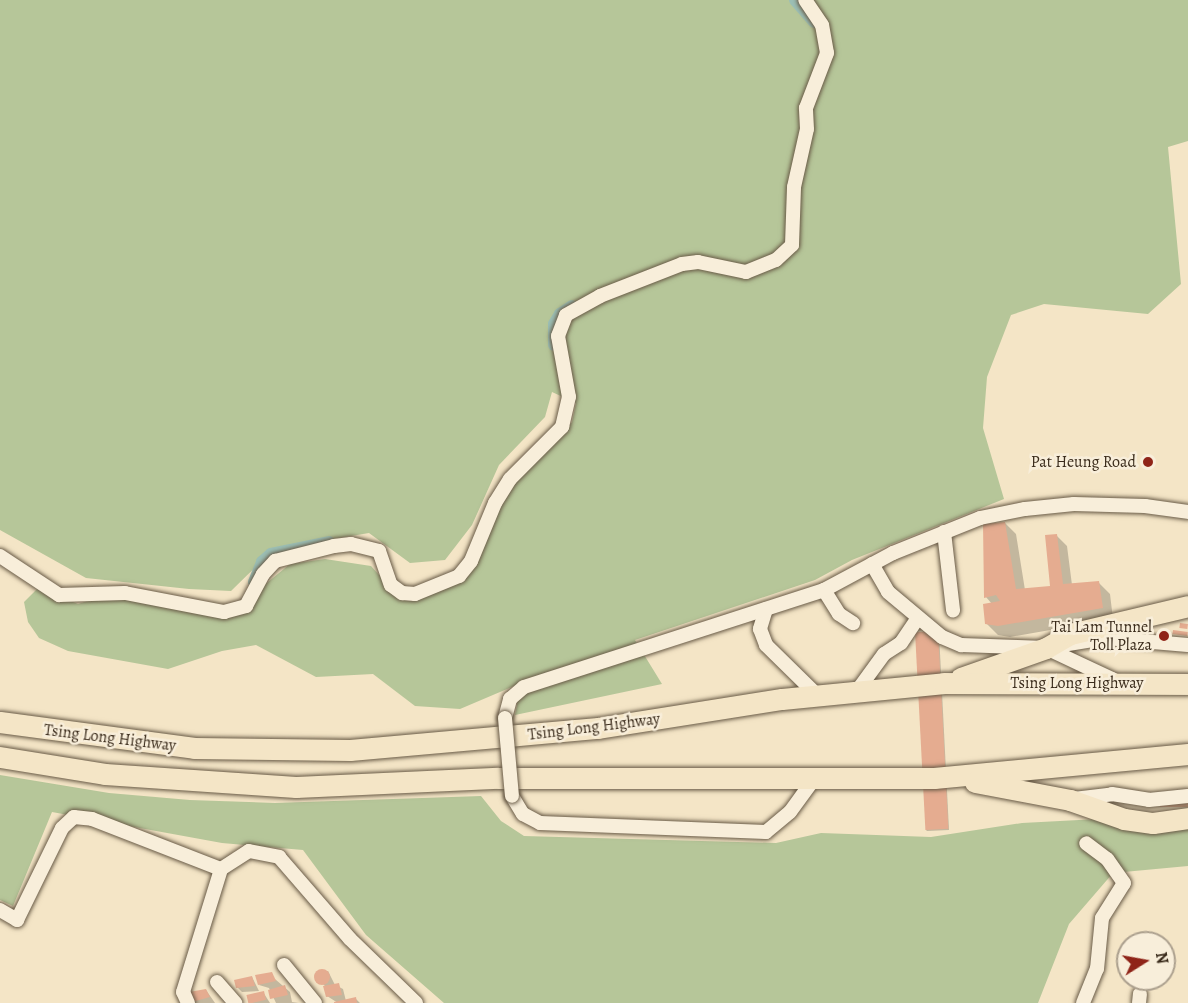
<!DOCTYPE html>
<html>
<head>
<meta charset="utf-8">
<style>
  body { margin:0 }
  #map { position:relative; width:1188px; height:1003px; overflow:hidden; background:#f4e5c6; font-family:Alegreya,serif }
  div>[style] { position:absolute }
  .green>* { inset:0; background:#b6c699 }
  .shadow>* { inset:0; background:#0003 }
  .canal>* { height:12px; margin:-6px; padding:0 6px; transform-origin:6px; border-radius:6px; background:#9cbfb5 }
  .building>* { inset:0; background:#e5ac90; transform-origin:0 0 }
  .round { border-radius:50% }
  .roads { filter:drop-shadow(0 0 2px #685a46) drop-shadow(0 0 2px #685a46) }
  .minor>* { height:14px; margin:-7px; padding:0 7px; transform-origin:7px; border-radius:7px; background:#f8eeda }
  .highway>* { height:21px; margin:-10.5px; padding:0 10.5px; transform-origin:10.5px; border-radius:10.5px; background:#f4e5c6 }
  .bridges { filter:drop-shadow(0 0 2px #685a46) drop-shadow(0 0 2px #685a46) }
  .minor-bridge>* { height:14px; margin:-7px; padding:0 7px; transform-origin:7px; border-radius:7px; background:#f8eeda }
  .dots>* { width:16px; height:16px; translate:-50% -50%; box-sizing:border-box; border:3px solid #f8eeda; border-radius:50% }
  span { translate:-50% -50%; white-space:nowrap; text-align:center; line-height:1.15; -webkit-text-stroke:5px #f8eeda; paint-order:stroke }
  .poi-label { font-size:16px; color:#3a2b1b }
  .right { translate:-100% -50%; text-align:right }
  .street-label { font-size:16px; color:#3a2b1b }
  .north { position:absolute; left:1116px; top:931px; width:60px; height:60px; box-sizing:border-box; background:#f8eeda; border:2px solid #aca08e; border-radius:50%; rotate:79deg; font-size:16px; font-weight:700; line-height:24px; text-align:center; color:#3a2b1b }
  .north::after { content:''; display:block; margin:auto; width:21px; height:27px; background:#8f2418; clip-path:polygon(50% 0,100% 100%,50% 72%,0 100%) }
</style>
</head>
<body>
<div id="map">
  <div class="green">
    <div style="clip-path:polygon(0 0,1188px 0,1188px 141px,1168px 147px,1181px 284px,1148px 314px,1044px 304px,1011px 315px,987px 377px,983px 428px,1004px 499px,852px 560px,815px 580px,635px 640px,662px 684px,515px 715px,521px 683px,460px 709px,415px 706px,373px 674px,316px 677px,256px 645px,222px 651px,168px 669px,68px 651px,39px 638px,28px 622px,24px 602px,38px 588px,78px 604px,107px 595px,224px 618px,290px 564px,325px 559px,371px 566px,398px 596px,470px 570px,516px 474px,561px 437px,572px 422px,576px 403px,552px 392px,545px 417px,499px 465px,472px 525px,445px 560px,410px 563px,369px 533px,274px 549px,231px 591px,189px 589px,86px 578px,0 530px)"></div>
    <div style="clip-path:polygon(0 775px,109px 793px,190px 800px,275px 803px,481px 796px,501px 821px,524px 836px,776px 843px,821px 833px,931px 837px,1022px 823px,1098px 819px,1188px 826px,1188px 866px,1113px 873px,1069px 924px,1038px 1003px,444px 1003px,366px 935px,303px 850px,222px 843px,52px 812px,13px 906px,0 900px)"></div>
  </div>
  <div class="shadow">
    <div style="clip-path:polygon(1005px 523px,1016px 534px,1025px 590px,1052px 587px,1056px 535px,1067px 546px,1072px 585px,1099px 583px,1110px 594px,1113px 619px,1010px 637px,998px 635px,987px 624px,992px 604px,986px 597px)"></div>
    <div style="clip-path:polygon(939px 633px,949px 830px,927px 831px,926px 830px)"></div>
    <div style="clip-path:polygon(328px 971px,335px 985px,343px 989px,346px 1001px,355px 998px,360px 1003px,338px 1003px,327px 996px,325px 986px,314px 975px)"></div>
    <div style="clip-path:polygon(268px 973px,290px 992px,292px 1002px,299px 1003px,276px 1003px,269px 988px,259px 985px)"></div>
    <div style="clip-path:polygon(252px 977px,259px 991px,242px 992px,237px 987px)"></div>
    <div style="clip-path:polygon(206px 990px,215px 1003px,195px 1003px,193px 1001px)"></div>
    <div style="clip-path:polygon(263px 992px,270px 1003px,250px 1003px,248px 996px)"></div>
  </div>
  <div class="canal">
    <div style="left:795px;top:0;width:29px;rotate:49deg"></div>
    <div style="left:554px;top:345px;width:21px;rotate:-90deg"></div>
    <div style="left:554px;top:324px;width:12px;rotate:-59deg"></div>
    <div style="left:560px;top:314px;width:14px;rotate:-34deg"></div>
    <div style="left:254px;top:582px;width:22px;rotate:-68deg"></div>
    <div style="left:262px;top:562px;width:12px;rotate:-42deg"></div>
    <div style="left:271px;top:554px;width:59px;rotate:-11.7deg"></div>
  </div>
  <div class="building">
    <div style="clip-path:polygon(1005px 522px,1016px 589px,1050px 586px,1045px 535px,1057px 534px,1063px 584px,1099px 581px,1103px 608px,998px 626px,985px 624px,983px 604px,1000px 601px,996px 595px,984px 598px,983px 524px)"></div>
    <div style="left:1180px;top:623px;width:8px;height:5px;rotate:7deg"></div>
    <div style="left:1173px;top:630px;width:15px;height:4px;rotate:8deg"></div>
    <div style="left:938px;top:631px;width:198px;height:23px;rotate:87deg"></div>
    <div style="left:1188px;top:802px;width:5px;height:28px;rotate:90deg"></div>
    <div class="round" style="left:314px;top:969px;width:16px;height:16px"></div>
    <div style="clip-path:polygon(272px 972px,276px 981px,258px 985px,255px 975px)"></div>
    <div style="clip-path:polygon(252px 976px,255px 986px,236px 988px,234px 980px)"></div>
    <div style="clip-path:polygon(339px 983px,342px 995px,326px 997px,323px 986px)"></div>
    <div style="clip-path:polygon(285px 985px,288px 995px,270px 999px,268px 990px)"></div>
    <div style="clip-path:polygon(206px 989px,210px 997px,192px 1002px,189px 992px)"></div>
    <div style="left:264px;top:991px;width:9px;height:18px;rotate:77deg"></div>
    <div style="clip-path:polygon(356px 997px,357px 1003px,334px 1003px,334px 1002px)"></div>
  </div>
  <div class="roads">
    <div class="minor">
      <div style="left:944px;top:532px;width:79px;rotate:83.4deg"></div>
      <div style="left:0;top:556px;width:71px;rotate:33.5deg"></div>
      <div style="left:59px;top:595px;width:66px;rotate:-1.7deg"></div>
      <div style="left:125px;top:593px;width:101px;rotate:10.9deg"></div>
      <div style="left:224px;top:612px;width:23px;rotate:-15deg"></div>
      <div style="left:246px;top:606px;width:36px;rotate:-62deg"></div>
      <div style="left:263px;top:574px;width:18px;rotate:-47deg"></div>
      <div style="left:275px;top:561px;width:61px;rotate:-14.3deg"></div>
      <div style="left:334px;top:546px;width:17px;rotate:-7deg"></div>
      <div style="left:351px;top:544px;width:29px;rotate:14deg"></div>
      <div style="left:379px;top:551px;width:36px;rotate:71deg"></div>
      <div style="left:391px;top:585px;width:14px;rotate:36deg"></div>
      <div style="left:402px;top:593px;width:13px;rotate:4deg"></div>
      <div style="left:415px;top:594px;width:48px;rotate:-22.2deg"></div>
      <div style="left:459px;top:576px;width:19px;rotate:-51deg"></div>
      <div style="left:471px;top:561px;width:63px;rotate:-67.5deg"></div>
      <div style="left:495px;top:503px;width:28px;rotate:-58deg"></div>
      <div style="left:510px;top:479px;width:74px;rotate:-45deg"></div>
      <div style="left:562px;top:427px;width:31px;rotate:-77deg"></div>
      <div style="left:569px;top:397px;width:62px;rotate:-100.2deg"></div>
      <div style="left:558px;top:336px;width:22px;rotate:-69deg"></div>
      <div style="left:566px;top:315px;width:39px;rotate:-29deg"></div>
      <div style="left:600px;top:296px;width:88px;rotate:-21.3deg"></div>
      <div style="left:682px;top:264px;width:16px;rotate:-7deg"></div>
      <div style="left:698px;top:262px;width:49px;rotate:11.8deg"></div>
      <div style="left:746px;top:272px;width:32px;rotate:-22deg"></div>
      <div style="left:776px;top:260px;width:22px;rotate:-43deg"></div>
      <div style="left:792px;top:245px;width:58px;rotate:-88deg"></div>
      <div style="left:794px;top:187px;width:59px;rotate:-77.4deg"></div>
      <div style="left:807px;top:129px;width:21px;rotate:-93deg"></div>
      <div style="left:806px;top:108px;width:59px;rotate:-69.1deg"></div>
      <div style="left:827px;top:53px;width:28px;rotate:-100deg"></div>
      <div style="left:822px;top:25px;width:30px;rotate:-124deg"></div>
      <div style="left:872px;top:564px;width:32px;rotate:60deg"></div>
      <div style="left:888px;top:592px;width:70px;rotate:39.8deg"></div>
      <div style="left:942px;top:637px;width:21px;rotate:23deg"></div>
      <div style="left:961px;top:645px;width:85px;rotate:2deg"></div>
      <div style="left:1046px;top:648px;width:75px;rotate:25.2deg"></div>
      <div style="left:824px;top:590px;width:28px;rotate:58deg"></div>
      <div style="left:839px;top:614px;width:17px;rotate:33deg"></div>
      <div style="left:766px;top:609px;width:21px;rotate:107deg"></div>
      <div style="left:760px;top:629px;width:17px;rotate:69deg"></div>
      <div style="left:766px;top:645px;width:71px;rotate:44.4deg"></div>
      <div style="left:1062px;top:645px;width:45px;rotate:-9deg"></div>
      <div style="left:1106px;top:638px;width:82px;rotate:4.9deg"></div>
      <div style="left:857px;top:691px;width:46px;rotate:-53.9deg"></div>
      <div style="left:884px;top:654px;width:20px;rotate:-33deg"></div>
      <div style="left:901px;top:643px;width:29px;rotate:-56deg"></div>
      <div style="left:505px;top:718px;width:20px;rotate:-75deg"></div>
      <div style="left:510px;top:699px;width:18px;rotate:-41deg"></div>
      <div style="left:524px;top:687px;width:315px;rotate:-17.9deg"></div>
      <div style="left:824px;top:590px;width:78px;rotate:-28.2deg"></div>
      <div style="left:893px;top:553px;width:94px;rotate:-21.9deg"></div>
      <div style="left:980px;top:518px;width:46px;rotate:-11.3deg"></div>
      <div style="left:1025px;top:509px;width:49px;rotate:-5.8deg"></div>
      <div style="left:1074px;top:504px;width:71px;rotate:1.6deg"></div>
      <div style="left:1145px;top:506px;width:43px;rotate:7.9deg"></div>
      <div style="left:512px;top:796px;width:21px;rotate:59deg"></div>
      <div style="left:523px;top:814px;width:19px;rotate:28deg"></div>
      <div style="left:540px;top:823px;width:226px;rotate:2.3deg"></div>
      <div style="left:766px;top:832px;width:31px;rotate:-40deg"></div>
      <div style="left:790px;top:812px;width:41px;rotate:-54deg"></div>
      <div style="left:1074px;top:799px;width:38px;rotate:-7deg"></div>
      <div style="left:1112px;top:794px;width:37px;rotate:9deg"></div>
      <div style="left:1149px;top:800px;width:39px;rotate:-6deg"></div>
      <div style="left:0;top:910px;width:20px;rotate:30deg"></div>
      <div style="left:17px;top:920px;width:102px;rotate:-63.9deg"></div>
      <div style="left:62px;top:828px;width:16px;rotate:-43deg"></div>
      <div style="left:74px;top:817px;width:18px;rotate:6deg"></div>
      <div style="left:92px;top:819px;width:138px;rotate:21.2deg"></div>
      <div style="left:284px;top:965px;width:49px;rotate:50.8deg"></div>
      <div style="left:217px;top:982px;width:28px;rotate:49deg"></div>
      <div style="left:188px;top:1003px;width:12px;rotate:-114deg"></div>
      <div style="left:183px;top:992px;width:129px;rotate:-72.8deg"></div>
      <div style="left:221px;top:869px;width:33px;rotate:-33deg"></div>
      <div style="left:249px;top:851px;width:31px;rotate:11deg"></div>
      <div style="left:279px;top:857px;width:108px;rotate:49.1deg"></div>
      <div style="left:350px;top:939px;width:92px;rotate:44.1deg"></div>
      <div style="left:1083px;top:1003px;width:37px;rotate:-68deg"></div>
      <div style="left:1097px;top:969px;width:51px;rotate:-84.4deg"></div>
      <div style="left:1102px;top:918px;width:41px;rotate:-57.8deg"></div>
      <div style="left:1124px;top:883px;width:29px;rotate:-125deg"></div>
      <div style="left:1107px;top:859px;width:26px;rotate:-143deg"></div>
      <div style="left:1139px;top:1003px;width:9px;rotate:-84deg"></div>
    </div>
    <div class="highway">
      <div style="left:961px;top:678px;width:90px;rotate:-19.4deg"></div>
      <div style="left:1046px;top:648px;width:28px;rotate:-30deg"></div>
      <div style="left:1070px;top:634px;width:121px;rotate:-13.3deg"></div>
      <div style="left:0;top:722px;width:196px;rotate:7.6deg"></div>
      <div style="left:194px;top:748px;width:156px;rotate:0.7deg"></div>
      <div style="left:350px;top:750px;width:249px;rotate:-5.1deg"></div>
      <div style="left:598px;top:728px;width:186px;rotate:-9deg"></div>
      <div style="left:782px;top:699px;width:163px;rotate:-5.6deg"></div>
      <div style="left:944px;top:683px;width:244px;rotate:0.2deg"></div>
      <div style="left:0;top:757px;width:106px;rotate:9.2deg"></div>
      <div style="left:105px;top:774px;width:191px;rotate:3.9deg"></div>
      <div style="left:296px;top:787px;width:202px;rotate:-2.6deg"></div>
      <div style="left:498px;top:778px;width:436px"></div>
      <div style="left:934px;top:778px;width:255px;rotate:-5.4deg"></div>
      <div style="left:975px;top:782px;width:97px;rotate:10.7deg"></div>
      <div style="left:1070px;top:800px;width:57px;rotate:19.4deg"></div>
      <div style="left:1124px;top:819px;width:29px;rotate:8deg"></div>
      <div style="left:1153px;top:823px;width:35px;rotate:-8deg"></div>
    </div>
  </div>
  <div class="bridges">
    <div class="minor-bridge">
      <div style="left:505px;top:718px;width:78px;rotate:84.9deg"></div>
    </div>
  </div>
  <div class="dots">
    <div style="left:1148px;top:462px;background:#8f2418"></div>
    <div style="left:1164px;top:636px;background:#8f2418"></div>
  </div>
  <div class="poi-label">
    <span class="right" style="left:1136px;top:462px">Pat Heung Road</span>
    <span class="right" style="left:1152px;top:636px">Tai Lam Tunnel<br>Toll Plaza</span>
  </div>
  <div class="street-label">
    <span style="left:1077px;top:683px">Tsing Long Highway</span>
    <span style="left:594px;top:727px;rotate:-7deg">Tsing Long Highway</span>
    <span style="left:110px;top:738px;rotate:7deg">Tsing Long Highway</span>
  </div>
  <div class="north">N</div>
</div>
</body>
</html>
